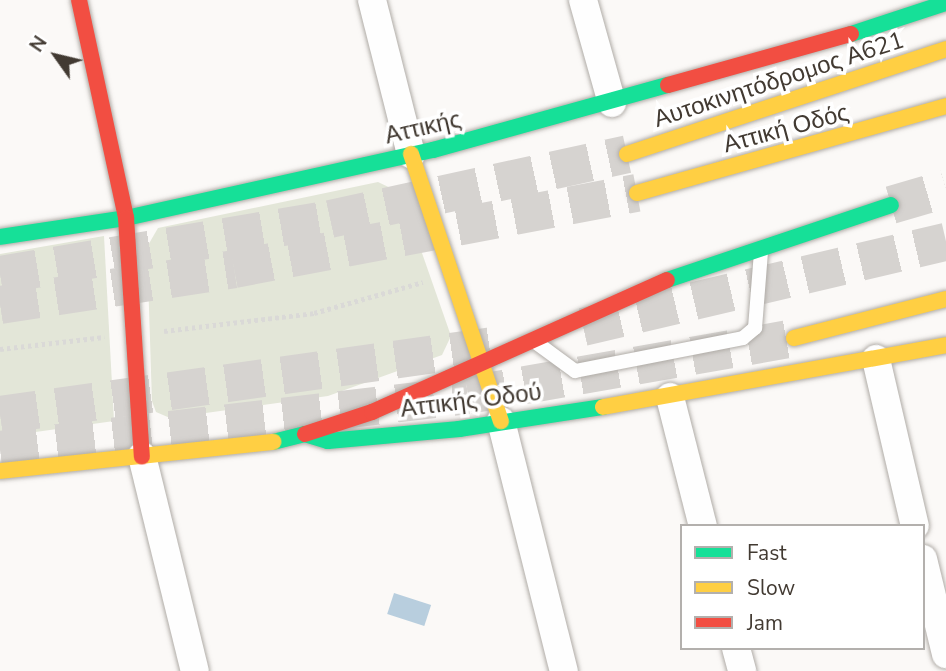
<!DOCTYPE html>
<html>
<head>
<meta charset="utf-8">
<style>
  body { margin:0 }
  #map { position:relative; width:946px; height:671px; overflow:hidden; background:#fbf9f7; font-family:"Nunito Sans",sans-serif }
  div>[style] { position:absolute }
  .green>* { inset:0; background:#e3e6d8 }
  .water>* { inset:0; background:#b8cede; transform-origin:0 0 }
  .highway-tunnel>* { height:38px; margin-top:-19px; transform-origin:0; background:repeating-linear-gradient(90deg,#d6d3d0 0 38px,transparent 0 57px) }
  .path>* { height:4.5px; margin-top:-2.25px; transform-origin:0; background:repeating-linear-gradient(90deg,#dad9d7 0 3.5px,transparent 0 7px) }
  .roads { filter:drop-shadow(0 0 2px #b0aca7) drop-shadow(0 0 2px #b0aca7) }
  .lane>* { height:14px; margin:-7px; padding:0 7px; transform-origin:7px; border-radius:7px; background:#fefefe }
  .street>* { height:28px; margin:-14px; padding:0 14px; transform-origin:14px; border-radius:14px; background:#fefefe }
  .fast>* { height:16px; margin:-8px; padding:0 8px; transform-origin:8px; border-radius:8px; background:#16e098 }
  .slow>* { height:16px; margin:-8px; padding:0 8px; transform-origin:8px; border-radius:8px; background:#ffcf43 }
  .jam>* { height:16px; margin:-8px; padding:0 8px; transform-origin:8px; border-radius:8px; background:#f24e42 }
  span { translate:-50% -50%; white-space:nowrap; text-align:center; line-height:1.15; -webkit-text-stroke:7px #fff; paint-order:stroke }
  .street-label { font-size:24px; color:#423a32 }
  .legend { position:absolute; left:680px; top:524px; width:245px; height:126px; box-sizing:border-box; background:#fff; border:2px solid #b3b0ad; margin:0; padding:9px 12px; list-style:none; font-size:21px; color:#423a32 }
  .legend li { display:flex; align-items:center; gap:14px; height:35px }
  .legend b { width:35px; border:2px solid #b3b0ad }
  .north { position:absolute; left:21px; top:21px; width:70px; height:70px; -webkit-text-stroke:5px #fff; paint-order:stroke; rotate:304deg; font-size:19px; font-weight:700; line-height:28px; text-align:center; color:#423a32 }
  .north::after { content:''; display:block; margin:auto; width:24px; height:32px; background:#423a32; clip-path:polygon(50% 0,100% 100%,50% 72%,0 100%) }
</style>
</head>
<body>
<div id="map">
  <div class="green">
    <div style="clip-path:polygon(378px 182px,401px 193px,451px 336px,442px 355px,328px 396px,170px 418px,156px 412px,152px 401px,147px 247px,158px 228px)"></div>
    <div style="clip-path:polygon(104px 236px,114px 421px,0 437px,0 254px)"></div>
  </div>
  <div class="water">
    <div style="left:394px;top:593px;width:39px;height:22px;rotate:18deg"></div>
  </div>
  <div class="highway-tunnel">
    <div style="left:891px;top:205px;width:57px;rotate:-16.2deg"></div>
    <div style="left:0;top:275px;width:335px;rotate:-9.6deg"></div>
    <div style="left:330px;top:219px;width:304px;rotate:-12.3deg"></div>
    <div style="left:0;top:305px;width:237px;rotate:-8.7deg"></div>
    <div style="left:234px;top:269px;width:410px;rotate:-10.7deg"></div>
    <div style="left:583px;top:327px;width:373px;rotate:-13.2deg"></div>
    <div style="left:0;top:415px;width:512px;rotate:-7.97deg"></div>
    <div style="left:0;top:450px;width:471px;rotate:-6.7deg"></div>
    <div style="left:468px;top:395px;width:331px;rotate:-9.9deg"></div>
  </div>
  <div class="path">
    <div style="left:164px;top:331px;width:151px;rotate:-6.8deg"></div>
    <div style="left:314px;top:313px;width:113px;rotate:-15.9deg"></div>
    <div style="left:0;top:349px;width:105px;rotate:-6.6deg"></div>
  </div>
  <div class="roads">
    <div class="lane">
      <div style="left:534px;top:341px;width:51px;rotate:36.2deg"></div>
      <div style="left:575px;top:371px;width:171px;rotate:-11.1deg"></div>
      <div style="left:743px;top:338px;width:16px;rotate:-40deg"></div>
      <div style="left:755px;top:328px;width:77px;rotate:-85.5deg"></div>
    </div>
    <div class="street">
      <div style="left:372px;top:0;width:159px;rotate:75.8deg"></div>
      <div style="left:583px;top:0;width:107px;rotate:74.3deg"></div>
      <div style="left:876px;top:359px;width:171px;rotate:76.9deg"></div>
      <div style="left:670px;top:397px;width:133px;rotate:75.7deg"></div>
      <div style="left:501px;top:421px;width:258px;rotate:75.9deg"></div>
      <div style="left:142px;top:456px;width:221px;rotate:76.2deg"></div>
      <div style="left:923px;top:559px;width:98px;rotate:76.4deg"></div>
      <div style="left:736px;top:648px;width:24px;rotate:75deg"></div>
    </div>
    <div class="fast">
      <div style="left:851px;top:34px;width:100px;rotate:-18.1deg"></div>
      <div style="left:0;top:237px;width:127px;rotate:-8.6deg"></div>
      <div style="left:126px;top:218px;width:314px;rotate:-12.5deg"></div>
      <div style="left:433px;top:150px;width:244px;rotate:-15.5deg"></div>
      <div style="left:667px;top:280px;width:236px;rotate:-18.5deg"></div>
      <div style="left:273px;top:442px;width:33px;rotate:-14deg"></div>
      <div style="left:305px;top:434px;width:24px;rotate:17deg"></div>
      <div style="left:328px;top:441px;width:132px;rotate:-5.2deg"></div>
      <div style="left:459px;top:429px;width:146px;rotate:-8.7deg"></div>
    </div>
    <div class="slow">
      <div style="left:411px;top:154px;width:282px;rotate:71.4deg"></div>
      <div style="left:627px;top:154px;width:336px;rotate:-18.2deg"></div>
      <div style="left:637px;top:193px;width:321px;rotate:-15.7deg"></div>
      <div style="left:794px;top:338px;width:157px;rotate:-14.4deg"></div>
      <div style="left:603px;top:407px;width:349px;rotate:-10.2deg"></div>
      <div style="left:0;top:471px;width:275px;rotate:-6.1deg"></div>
    </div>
    <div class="jam">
      <div style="left:79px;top:0;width:223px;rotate:77.8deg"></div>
      <div style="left:126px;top:218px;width:239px;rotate:86.2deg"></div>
      <div style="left:668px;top:85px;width:190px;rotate:-15.6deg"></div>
      <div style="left:305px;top:434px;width:71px;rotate:-18.2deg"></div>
      <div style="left:372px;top:412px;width:323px;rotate:-24.1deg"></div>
    </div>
  </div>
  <div class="street-label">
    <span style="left:779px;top:80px;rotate:-18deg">Αυτοκινητόδρομος Α621</span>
    <span style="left:423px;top:128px;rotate:-13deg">Αττικής</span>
    <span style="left:786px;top:129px;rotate:-15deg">Αττική Οδός</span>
    <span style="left:471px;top:401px;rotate:-7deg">Αττικής Οδού</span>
  </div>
  <ul class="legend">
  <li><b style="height:9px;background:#16e098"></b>Fast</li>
  <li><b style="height:9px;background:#ffcf43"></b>Slow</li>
  <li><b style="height:9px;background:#f24e42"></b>Jam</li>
  </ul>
  <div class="north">N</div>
</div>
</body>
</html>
